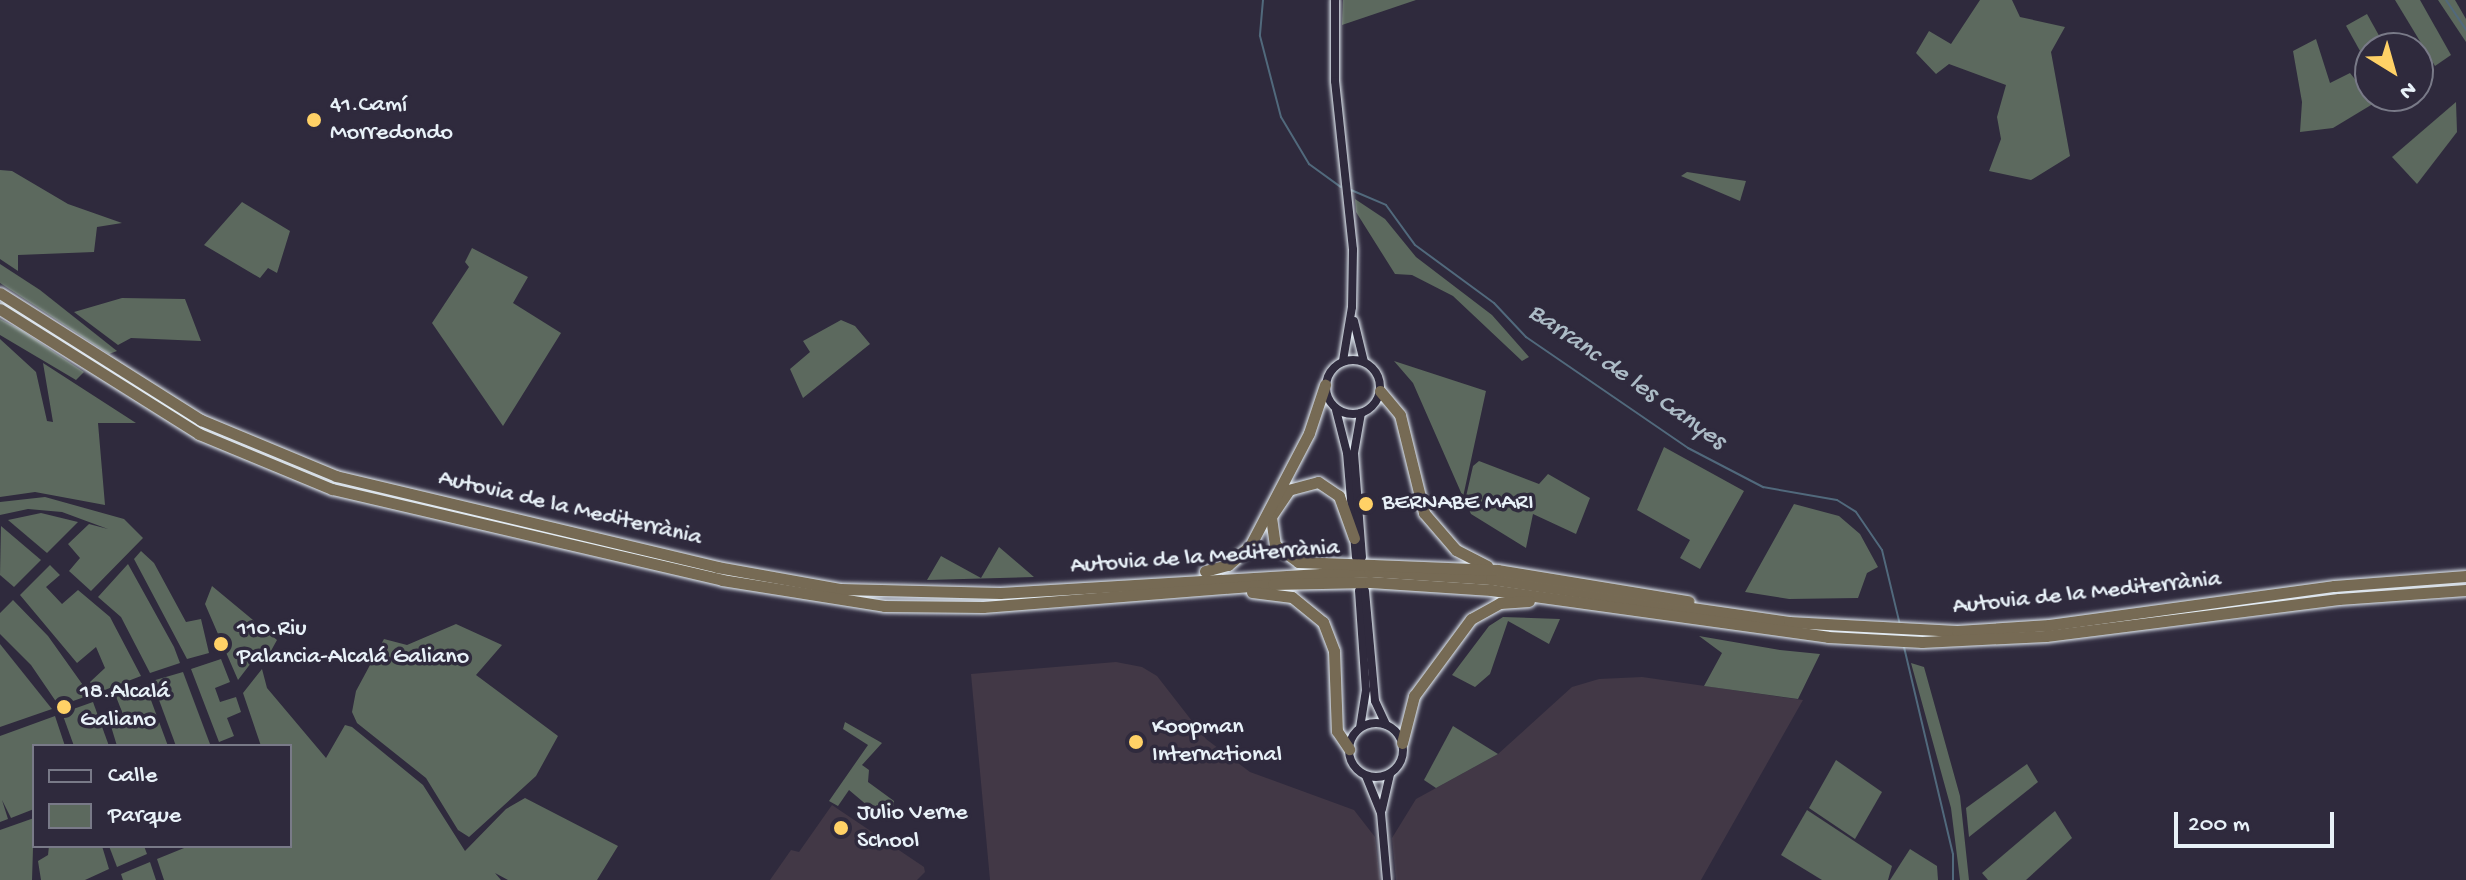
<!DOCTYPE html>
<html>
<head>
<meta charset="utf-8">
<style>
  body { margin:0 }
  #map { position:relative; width:2466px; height:880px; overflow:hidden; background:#2f2a3d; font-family:"Gochi Hand",sans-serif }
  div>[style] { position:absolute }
  .built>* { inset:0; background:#423846 }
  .green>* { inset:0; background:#5c695e; transform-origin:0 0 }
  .stream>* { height:2px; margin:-1px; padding:0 1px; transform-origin:1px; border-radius:1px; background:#51697c }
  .roads { filter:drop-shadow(0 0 2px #e8f1f8) drop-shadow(0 0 2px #e8f1f8) }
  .secondary>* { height:8px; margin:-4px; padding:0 4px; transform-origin:4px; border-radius:4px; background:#2f2a3d }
  .secondary>.ring { margin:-4px; padding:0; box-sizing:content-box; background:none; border:8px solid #2f2a3d; border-radius:50% }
  .highway>* { height:11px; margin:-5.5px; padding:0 5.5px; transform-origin:5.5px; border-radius:5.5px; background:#766a54 }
  .dots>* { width:22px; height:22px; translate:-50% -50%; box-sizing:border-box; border:4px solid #2f2a3d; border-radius:50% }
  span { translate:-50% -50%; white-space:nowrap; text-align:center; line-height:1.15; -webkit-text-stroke:7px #2f2a3d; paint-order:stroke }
  .poi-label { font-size:24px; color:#e8f1f8 }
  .left { translate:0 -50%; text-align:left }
  .street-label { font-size:24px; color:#e8f1f8 }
  .water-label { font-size:26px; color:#acbbc6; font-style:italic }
  .legend { position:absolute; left:32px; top:744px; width:260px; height:104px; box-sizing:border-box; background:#2f2a3d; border:2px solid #797a88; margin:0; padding:10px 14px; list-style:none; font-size:24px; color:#e8f1f8 }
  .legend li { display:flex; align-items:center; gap:16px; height:40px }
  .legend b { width:40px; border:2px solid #797a88 }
  .north { position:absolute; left:2354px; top:32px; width:80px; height:80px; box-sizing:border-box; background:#2f2a3d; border:2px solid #797a88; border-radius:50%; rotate:143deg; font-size:22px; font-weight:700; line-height:32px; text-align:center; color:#e8f1f8 }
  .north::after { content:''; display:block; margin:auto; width:28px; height:36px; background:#ffd166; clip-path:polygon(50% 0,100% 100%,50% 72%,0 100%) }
  .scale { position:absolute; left:2174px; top:812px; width:160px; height:36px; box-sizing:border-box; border:4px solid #e8f1f8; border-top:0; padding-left:10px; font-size:24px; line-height:28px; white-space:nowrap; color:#e8f1f8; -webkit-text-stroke:6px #2f2a3d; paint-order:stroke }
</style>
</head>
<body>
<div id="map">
  <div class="built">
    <div style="clip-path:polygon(1116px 662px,1142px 667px,1157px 676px,1206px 739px,1250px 772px,1354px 810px,1375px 837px,1380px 880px,990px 880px,971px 674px)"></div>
    <div style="clip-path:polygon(1642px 677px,1803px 700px,1701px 880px,1396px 880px,1392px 838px,1416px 799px,1498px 754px,1572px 687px,1599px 679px)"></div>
    <div style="clip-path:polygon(832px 805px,924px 867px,925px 872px,917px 880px,770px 880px,791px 850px,799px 852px)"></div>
  </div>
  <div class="green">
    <div style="clip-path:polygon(1343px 0,1416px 0,1342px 25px)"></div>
    <div style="clip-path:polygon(1980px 0,2012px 0,2020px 17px,2065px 27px,2051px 52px,2070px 156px,2031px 180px,1989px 171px,2001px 139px,1997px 117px,2006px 85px,1949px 64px,1936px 74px,1916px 53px,1929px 31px,1951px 44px)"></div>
    <div style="clip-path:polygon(2395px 0,2420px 0,2451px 55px,2435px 66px)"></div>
    <div style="clip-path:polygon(2438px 0,2455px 0,2466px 19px,2466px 42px)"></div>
    <div style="left:2367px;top:14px;width:29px;height:24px;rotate:61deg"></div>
    <div style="clip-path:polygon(2316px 39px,2330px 83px,2350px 73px,2358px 83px,2370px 77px,2370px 96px,2386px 96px,2333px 128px,2300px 132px,2302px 102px,2293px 51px)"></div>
    <div style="clip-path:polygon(2456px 102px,2457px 132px,2417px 184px,2392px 157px)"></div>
    <div style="clip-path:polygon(0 170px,12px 171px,68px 204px,122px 223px,97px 227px,94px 252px,18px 255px,18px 271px,0 259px)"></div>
    <div style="clip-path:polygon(1687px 172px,1746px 181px,1740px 201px,1681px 176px)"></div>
    <div style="clip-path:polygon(1355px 199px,1385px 219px,1416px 257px,1492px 315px,1529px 357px,1522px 361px,1453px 296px,1412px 275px,1395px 274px,1356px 212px)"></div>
    <div style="clip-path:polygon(242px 202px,290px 231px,277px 273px,268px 268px,260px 278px,204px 245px)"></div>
    <div style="clip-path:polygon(472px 248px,528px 277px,513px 303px,561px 333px,503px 426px,432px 323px,469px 267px,465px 262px)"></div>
    <div style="clip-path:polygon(0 264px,40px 290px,117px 351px,109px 354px,0 283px)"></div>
    <div style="clip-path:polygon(122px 298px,185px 299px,201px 341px,131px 338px,118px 345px,74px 312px)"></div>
    <div style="clip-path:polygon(0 319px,21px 330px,84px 372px,76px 380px,0 335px)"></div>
    <div style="clip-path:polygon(841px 320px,855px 326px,870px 344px,803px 398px,790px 369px,810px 352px,803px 341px)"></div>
    <div style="clip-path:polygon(0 339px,36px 372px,47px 421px,53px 422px,43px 363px,136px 423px,98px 423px,105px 505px,35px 492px,0 497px)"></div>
    <div style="clip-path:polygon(1394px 361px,1486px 391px,1463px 497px,1413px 383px)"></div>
    <div style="clip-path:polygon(1664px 447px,1744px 491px,1700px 569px,1680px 558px,1690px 540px,1637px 510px)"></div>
    <div style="clip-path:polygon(1479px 461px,1539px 484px,1548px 474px,1590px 498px,1576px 534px,1533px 514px,1526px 548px,1471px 514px,1465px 501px,1473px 466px)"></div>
    <div style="clip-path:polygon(45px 497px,124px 519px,143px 538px,91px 591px,69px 571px,80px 558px,68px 544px,89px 524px,108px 529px,62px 512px,28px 509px,0 515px,0 502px)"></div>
    <div style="clip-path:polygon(1794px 504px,1839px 516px,1860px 534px,1878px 567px,1867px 573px,1858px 598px,1789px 599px,1745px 592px)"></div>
    <div style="clip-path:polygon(41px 513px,78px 522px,47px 553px,8px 520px)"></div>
    <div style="clip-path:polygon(1px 526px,41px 560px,14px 587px,0 575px)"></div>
    <div style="clip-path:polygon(999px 547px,1034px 577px,927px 580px,941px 556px,981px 578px)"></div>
    <div style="clip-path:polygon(141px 551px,154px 563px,186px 622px,201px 619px,209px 653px,187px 659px,134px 559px)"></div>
    <div style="clip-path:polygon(128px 564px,174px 647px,180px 663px,150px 673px,121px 617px,98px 597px)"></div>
    <div style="clip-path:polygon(50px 565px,60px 575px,46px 587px,62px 604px,78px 590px,110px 617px,141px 676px,97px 693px,90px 682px,105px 668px,96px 647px,77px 663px,20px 595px)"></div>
    <div style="clip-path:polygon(212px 586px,277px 640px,267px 658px,258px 654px,238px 680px,205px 604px)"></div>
    <div style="clip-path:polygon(13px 600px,48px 636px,90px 695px,59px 706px,31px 665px,0 634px,0 613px)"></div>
    <div style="clip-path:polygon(1503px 617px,1560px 619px,1549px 644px,1508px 621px,1490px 674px,1475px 687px,1452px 675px,1489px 626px)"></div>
    <div style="clip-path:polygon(456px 624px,502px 645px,476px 675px,558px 736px,536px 776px,469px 837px,458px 830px,426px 778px,357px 723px,352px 712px,356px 691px,384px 639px,407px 645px)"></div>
    <div style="clip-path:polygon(1699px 636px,1780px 650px,1820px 654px,1798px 699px,1704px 686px,1722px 653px)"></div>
    <div style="clip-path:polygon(0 644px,52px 709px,0 727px)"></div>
    <div style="clip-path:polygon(221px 659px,230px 682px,215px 688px,220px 702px,236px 697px,241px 712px,227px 718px,234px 736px,219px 742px,191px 669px)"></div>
    <div style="clip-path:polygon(1911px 663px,1924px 667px,1960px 796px,1969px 880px,1960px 880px,1951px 808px)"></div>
    <div style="clip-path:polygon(262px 669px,267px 688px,326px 758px,345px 725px,352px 727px,423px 785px,465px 851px,506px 809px,525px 798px,618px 846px,597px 880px,508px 880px,495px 873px,501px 880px,164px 880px,157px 859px,189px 846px,290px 846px,290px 746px,261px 746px,243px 693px)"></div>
    <div style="clip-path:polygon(183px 672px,210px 744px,208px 746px,176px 746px,152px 681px)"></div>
    <div style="clip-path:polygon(145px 684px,168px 746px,117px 746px,110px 723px,124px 717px,115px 694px)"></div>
    <div style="clip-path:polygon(93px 702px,109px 746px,74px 746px,62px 713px)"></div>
    <div style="clip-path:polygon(55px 716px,65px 746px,34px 746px,34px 809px,11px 818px,2px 800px,8px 819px,0 822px,0 736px)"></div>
    <div style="clip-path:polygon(845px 722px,882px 743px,862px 765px,869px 770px,868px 782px,894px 801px,893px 811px,868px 806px,849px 790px,838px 806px,829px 801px,868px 745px,843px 729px)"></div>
    <div style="clip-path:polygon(1453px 726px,1498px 754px,1436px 788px,1424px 780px)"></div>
    <div style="clip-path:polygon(1836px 760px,1882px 792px,1855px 839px,1809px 808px)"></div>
    <div style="clip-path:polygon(2027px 764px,2038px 782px,1969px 837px,1966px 808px)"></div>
    <div style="clip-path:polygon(1807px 810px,1892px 866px,1888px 880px,1822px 880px,1781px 855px)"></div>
    <div style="clip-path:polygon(2055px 811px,2072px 838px,2026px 880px,1988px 880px,1982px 873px)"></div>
    <div style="clip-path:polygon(34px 818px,32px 880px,0 880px,0 830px)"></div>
    <div style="clip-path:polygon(49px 846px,102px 846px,109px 869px,85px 880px,41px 880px,38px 861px,48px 855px)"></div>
    <div style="clip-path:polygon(109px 846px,144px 846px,147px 854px,117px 867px)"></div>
    <div style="clip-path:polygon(1910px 849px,1937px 866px,1938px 880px,1890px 880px)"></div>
    <div style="clip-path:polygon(150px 862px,156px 880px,123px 880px,121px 874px)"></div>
  </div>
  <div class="stream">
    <div style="left:1263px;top:0;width:36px;rotate:95deg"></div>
    <div style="left:1260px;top:36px;width:84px;rotate:75.5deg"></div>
    <div style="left:1281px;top:117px;width:55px;rotate:59.2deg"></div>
    <div style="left:1309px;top:164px;width:39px;rotate:36deg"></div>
    <div style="left:2446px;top:0;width:36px;rotate:56deg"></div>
    <div style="left:1351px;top:190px;width:38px;rotate:23deg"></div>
    <div style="left:1386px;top:205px;width:49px;rotate:54.1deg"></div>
    <div style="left:1415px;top:245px;width:98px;rotate:36.3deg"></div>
    <div style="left:1494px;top:303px;width:47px;rotate:46.7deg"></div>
    <div style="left:1526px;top:337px;width:196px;rotate:34.4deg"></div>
    <div style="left:1688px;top:448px;width:85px;rotate:27.5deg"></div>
    <div style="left:1763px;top:487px;width:75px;rotate:10deg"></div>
    <div style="left:1837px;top:500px;width:22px;rotate:32deg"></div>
    <div style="left:1856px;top:512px;width:46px;rotate:55.6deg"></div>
    <div style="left:1882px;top:550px;width:77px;rotate:76.5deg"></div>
    <div style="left:1904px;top:647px;width:213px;rotate:76.7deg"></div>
    <div style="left:1953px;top:854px;width:26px;rotate:90deg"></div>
  </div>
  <div class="roads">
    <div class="secondary">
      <div style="left:1335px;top:0;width:81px;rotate:90deg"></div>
      <div style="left:1335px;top:81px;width:170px;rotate:83.9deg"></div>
      <div style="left:1353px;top:250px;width:57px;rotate:91deg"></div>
      <div style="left:1352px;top:307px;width:55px;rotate:99.5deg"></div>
      <div style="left:1354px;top:321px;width:42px;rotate:76.3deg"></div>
      <div class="ring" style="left:1326px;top:360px;width:46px;height:46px"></div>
      <div style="left:1336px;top:410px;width:44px;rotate:75.7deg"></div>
      <div style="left:1347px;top:453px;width:104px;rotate:85.1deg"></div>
      <div style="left:1361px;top:413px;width:41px;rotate:99.9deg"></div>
      <div style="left:1354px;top:453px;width:104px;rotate:85.6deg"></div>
      <div style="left:1359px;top:591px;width:99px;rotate:86deg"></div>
      <div style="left:1366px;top:690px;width:38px;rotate:99deg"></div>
      <div style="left:1365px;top:591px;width:110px;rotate:84.8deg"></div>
      <div style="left:1375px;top:701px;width:26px;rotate:65deg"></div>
      <div class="ring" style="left:1349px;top:723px;width:46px;height:46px"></div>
      <div style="left:1366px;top:776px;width:40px;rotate:68deg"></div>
      <div style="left:1381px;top:813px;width:67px;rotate:84.9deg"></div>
      <div style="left:1382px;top:809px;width:36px;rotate:-77deg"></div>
    </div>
    <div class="highway">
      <div style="left:0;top:293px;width:238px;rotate:32.3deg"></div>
      <div style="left:201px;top:420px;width:146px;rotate:22.5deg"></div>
      <div style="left:336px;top:476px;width:392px;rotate:13.4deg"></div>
      <div style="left:717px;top:567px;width:126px;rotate:10.1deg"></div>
      <div style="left:841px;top:589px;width:159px;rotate:1.4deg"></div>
      <div style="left:1000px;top:593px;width:370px;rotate:-3.4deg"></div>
      <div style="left:1369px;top:571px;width:122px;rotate:3.8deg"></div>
      <div style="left:1491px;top:579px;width:301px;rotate:8.2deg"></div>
      <div style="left:1789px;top:622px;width:168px;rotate:3.1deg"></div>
      <div style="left:1957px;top:631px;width:92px;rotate:-3.7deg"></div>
      <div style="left:2049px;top:625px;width:288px;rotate:-7.8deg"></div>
      <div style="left:2334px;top:586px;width:132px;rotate:-4.3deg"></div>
      <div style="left:0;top:309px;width:235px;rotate:32.1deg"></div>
      <div style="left:199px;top:434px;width:144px;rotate:22.5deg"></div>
      <div style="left:332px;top:489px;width:400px;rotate:13.1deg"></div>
      <div style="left:722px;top:580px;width:164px;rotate:9.1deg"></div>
      <div style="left:884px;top:606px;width:99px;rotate:0.6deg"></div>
      <div style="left:983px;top:607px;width:291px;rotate:-4.5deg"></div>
      <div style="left:1273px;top:584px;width:97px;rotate:-1.2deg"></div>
      <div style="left:1370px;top:582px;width:121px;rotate:3.8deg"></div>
      <div style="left:1491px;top:590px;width:340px;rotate:7.9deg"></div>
      <div style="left:1828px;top:637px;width:94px;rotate:3deg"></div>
      <div style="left:1922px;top:642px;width:124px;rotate:-2.8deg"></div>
      <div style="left:2046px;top:636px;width:295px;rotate:-7.2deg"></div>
      <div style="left:2339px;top:599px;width:127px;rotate:-4.1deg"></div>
      <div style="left:1380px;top:391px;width:31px;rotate:50deg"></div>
      <div style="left:1400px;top:415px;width:101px;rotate:76.2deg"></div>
      <div style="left:1424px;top:513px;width:49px;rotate:49.1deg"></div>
      <div style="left:1456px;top:550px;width:35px;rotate:27deg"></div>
      <div style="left:1354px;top:538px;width:45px;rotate:-109.7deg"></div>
      <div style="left:1339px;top:496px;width:25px;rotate:-146deg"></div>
      <div style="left:1318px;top:482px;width:30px;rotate:165deg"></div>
      <div style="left:1289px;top:490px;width:32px;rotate:124deg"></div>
      <div style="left:1271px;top:517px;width:28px;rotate:82deg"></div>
      <div style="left:1275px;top:545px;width:29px;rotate:36deg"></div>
      <div style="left:1298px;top:562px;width:200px;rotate:2.3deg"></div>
      <div style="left:1498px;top:570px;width:193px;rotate:9.3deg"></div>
      <div style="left:1205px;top:571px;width:24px;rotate:-15deg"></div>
      <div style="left:1228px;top:565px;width:29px;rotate:-41deg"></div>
      <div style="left:1250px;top:546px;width:127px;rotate:-62.4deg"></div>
      <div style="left:1309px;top:433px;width:51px;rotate:-71.6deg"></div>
      <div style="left:1252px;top:592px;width:40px;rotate:7.1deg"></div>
      <div style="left:1292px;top:597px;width:40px;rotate:39deg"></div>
      <div style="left:1323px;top:622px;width:31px;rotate:69deg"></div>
      <div style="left:1334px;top:651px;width:80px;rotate:87.9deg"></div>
      <div style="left:1337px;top:731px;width:22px;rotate:56deg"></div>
      <div style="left:1402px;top:743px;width:49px;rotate:-75.7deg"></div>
      <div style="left:1414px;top:696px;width:96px;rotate:-53.5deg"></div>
      <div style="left:1471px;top:619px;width:33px;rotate:-29deg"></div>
      <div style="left:1500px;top:603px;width:29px;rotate:-4deg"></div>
    </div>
  </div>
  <div class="dots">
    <div style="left:314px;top:120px;background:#ffd166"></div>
    <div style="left:1366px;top:504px;background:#ffd166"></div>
    <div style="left:221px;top:644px;background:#ffd166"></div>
    <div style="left:64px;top:707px;background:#ffd166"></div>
    <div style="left:1136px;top:742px;background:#ffd166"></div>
    <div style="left:841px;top:828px;background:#ffd166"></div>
  </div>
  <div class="poi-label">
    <span class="left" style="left:330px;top:120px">41.Camí<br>Morredondo</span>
    <span class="left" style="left:1382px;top:504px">BERNABE MARI</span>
    <span class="left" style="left:237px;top:644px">110.Riu<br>Palancia-Alcalá Galiano</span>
    <span class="left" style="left:80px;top:707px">18.Alcalá<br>Galiano</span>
    <span class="left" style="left:1152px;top:742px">Koopman<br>International</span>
    <span class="left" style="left:857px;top:828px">Julio Verne<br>School</span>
  </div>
  <div class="street-label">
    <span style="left:570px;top:509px;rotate:13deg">Autovia de la Mediterrània</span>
    <span style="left:1205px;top:558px;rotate:-4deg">Autovia de la Mediterrània</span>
    <span style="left:2087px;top:594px;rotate:-6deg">Autovia de la Mediterrània</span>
  </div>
  <div class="water-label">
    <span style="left:1626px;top:378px;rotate:35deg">Barranc de les Canyes</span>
  </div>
  <ul class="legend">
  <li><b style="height:10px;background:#2f2a3d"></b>Calle</li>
  <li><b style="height:22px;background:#5c695e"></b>Parque</li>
  </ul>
  <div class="north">N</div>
  <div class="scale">200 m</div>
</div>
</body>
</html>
